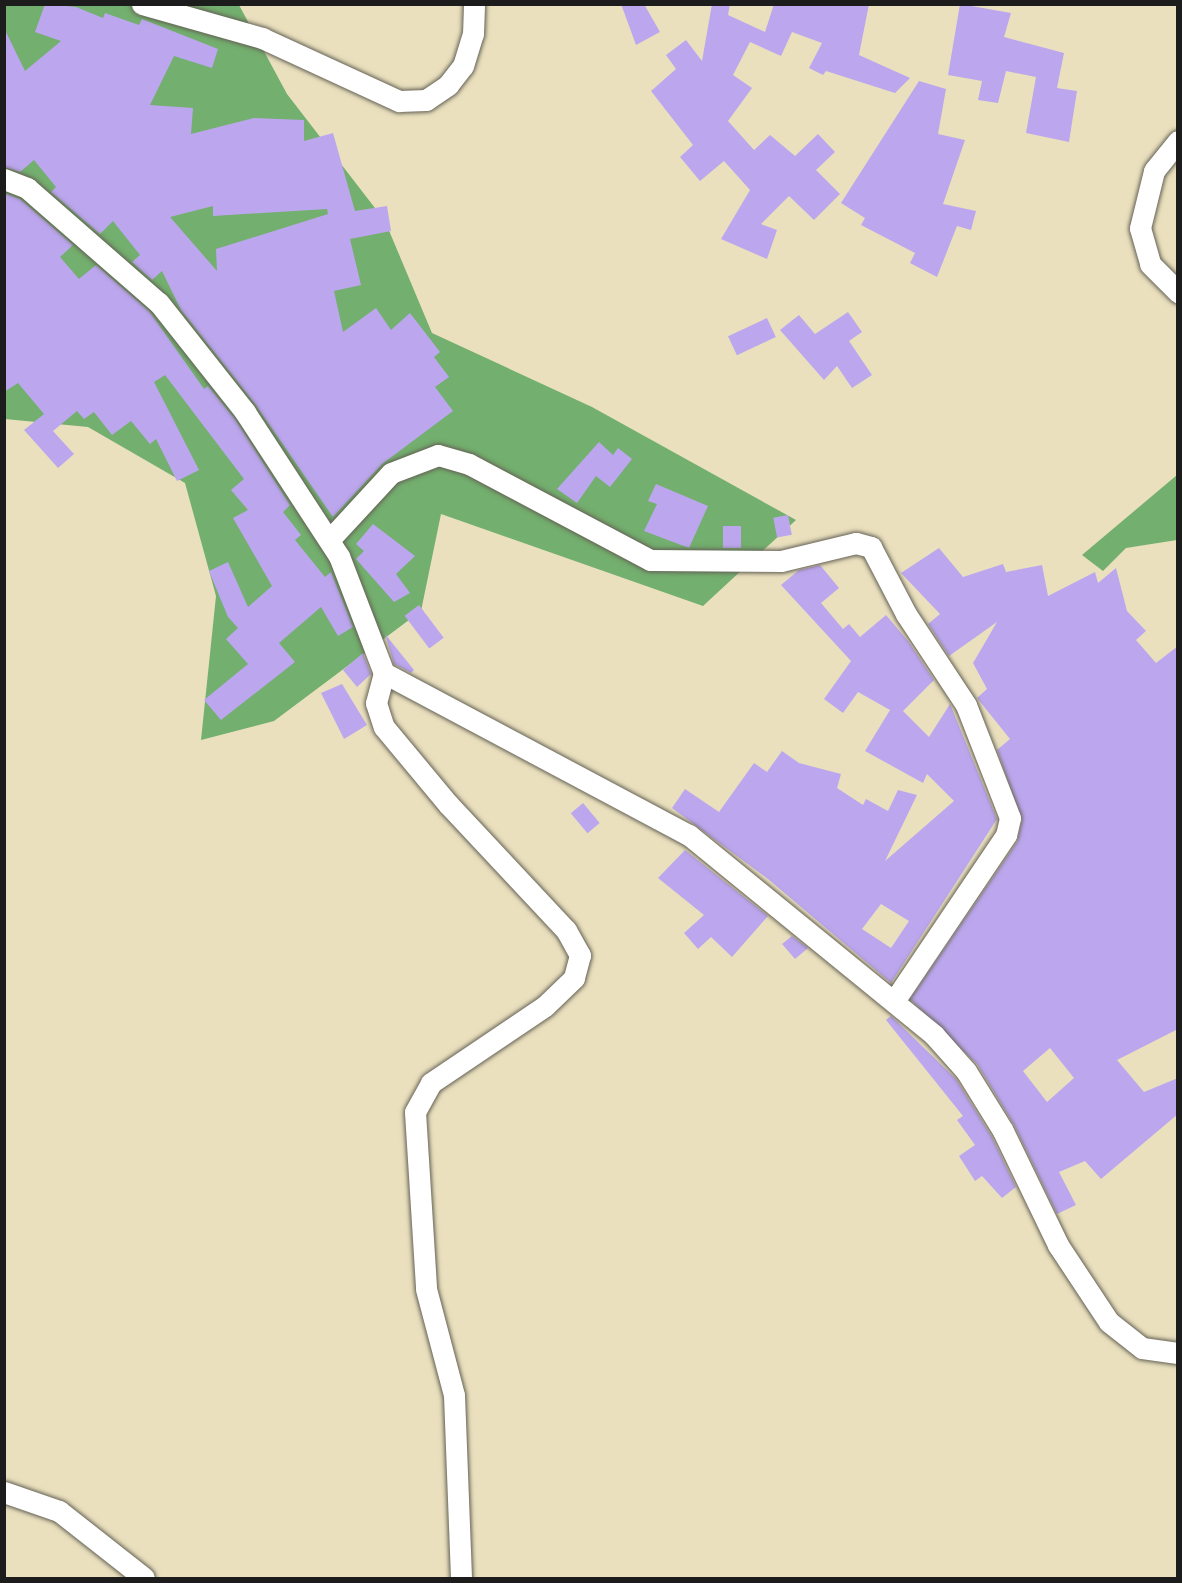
<!DOCTYPE html>
<html>
<head>
<meta charset="utf-8">
<style>
  body { margin:0 }
  #map { position:relative; width:1182px; height:1583px; overflow:hidden; background:#eae0be; font-family:"IM FELL DW Pica",serif }
  div>[style] { position:absolute }
  .forest>* { inset:0; background:#73af6e }
  .building>* { inset:0; background:#bca7ee; transform-origin:0 0 }
  .roads { filter:drop-shadow(0 0 2px #646155) drop-shadow(0 0 2px #646155) }
  .street>* { height:21px; margin:-10.5px; padding:0 10.5px; transform-origin:10.5px; border-radius:10.5px; background:#fff }
  span { translate:-50% -50%; white-space:nowrap; text-align:center; line-height:1.15; -webkit-text-stroke:5px #fbf7ec; paint-order:stroke }
  .frame { position:absolute; inset:0; border:6px solid #1c1c1c; pointer-events:none }
</style>
</head>
<body>
<div id="map">
  <div class="forest">
    <div style="clip-path:polygon(4px 5px,239px 5px,287px 94px,385px 221px,432px 333px,592px 407px,796px 520px,703px 606px,441px 514px,421px 611px,274px 721px,201px 740px,216px 596px,185px 483px,88px 427px,5px 419px)"></div>
    <div style="clip-path:polygon(1177px 475px,1177px 540px,1126px 548px,1103px 571px,1082px 555px)"></div>
  </div>
  <div class="building">
    <div style="clip-path:polygon(evenodd,45px 4px,76px 7px,103px 18px,105px 13px,139px 25px,142px 19px,218px 49px,212px 68px,174px 56px,150px 105px,193px 108px,191px 134px,254px 118px,304px 120px,304px 141px,333px 133px,355px 211px,387px 206px,391px 231px,350px 239px,361px 285px,334px 291px,343px 332px,376px 308px,391px 330px,410px 313px,440px 352px,434px 357px,449px 377px,435px 387px,453px 411px,382px 464px,333px 517px,255px 404px,181px 310px,162px 271px,152px 280px,132px 262px,140px 255px,113px 221px,100px 234px,51px 192px,56px 187px,34px 160px,20px 172px,4px 167px,4px 28px,25px 71px,61px 41px,35px 32px,45px 4px,213px 206px,213px 216px,327px 209px,328px 214px,216px 249px,217px 271px,170px 217px,213px 206px)"></div>
    <div style="clip-path:polygon(621px 4px,644px 4px,660px 32px,636px 45px)"></div>
    <div style="clip-path:polygon(712px 4px,730px 4px,728px 15px,765px 32px,774px 4px,869px 4px,859px 55px,910px 78px,895px 93px,826px 71px,823px 75px,809px 68px,822px 43px,792px 32px,781px 56px,750px 42px,733px 75px,752px 88px,728px 121px,754px 150px,770px 135px,795px 156px,818px 134px,835px 152px,816px 170px,840px 194px,814px 220px,789px 196px,761px 224px,777px 230px,767px 259px,721px 239px,750px 190px,724px 161px,700px 181px,680px 157px,693px 145px,651px 91px,676px 69px,666px 55px,686px 40px,702px 61px)"></div>
    <div style="clip-path:polygon(960px 4px,1011px 13px,1004px 37px,1064px 53px,1057px 88px,1077px 91px,1069px 142px,1026px 133px,1036px 77px,1006px 71px,998px 103px,978px 100px,982px 81px,948px 75px)"></div>
    <div style="clip-path:polygon(919px 81px,946px 89px,938px 134px,965px 140px,943px 204px,976px 211px,971px 230px,957px 226px,937px 277px,910px 263px,915px 253px,861px 225px,865px 218px,841px 203px)"></div>
    <div style="clip-path:polygon(4px 193px,20px 199px,73px 245px,60px 257px,79px 279px,96px 265px,149px 311px,204px 389px,208px 386px,235px 419px,290px 505px,283px 512px,301px 535px,295px 540px,325px 577px,331px 572px,353px 627px,338px 636px,321px 607px,279px 643px,295px 662px,221px 720px,204px 700px,248px 664px,226px 639px,238px 628px,228px 617px,209px 571px,228px 562px,248px 607px,272px 586px,233px 518px,248px 510px,231px 490px,244px 479px,165px 375px,154px 382px,199px 470px,177px 481px,156px 439px,150px 444px,131px 421px,112px 435px,94px 412px,84px 419px,77px 411px,53px 431px,74px 454px,58px 468px,24px 430px,44px 414px,18px 383px,4px 392px)"></div>
    <div style="clip-path:polygon(848px 312px,862px 332px,849px 341px,872px 375px,852px 388px,837px 366px,824px 380px,780px 330px,799px 315px,815px 334px)"></div>
    <div style="left:767px;top:318px;width:21px;height:43px;rotate:65deg"></div>
    <div style="clip-path:polygon(599px 442px,613px 455px,618px 448px,632px 459px,610px 487px,596px 476px,577px 503px,557px 489px)"></div>
    <div style="clip-path:polygon(656px 484px,708px 506px,689px 548px,644px 531px,657px 504px,648px 501px)"></div>
    <div style="left:788px;top:515px;width:20px;height:15px;rotate:79deg"></div>
    <div style="clip-path:polygon(373px 524px,415px 556px,396px 574px,410px 593px,394px 602px,356px 559px,364px 551px,356px 544px)"></div>
    <div style="left:723px;top:526px;width:18px;height:22px"></div>
    <div style="clip-path:polygon(evenodd,939px 548px,963px 577px,1003px 564px,1006px 572px,1042px 565px,1048px 596px,1095px 572px,1098px 583px,1116px 568px,1127px 611px,1146px 631px,1136px 640px,1156px 663px,1178px 646px,1178px 1029px,1117px 1060px,1144px 1092px,1178px 1078px,1178px 1114px,1101px 1179px,1085px 1161px,1059px 1172px,1076px 1205px,1057px 1214px,1014px 1125px,977px 1064px,910px 999px,1017px 842px,1022px 820px,997px 750px,1010px 739px,977px 698px,987px 689px,973px 663px,997px 622px,949px 656px,928px 624px,940px 614px,901px 573px,939px 548px,1050px 1048px,1074px 1078px,1047px 1102px,1023px 1071px,1050px 1048px)"></div>
    <div style="clip-path:polygon(evenodd,820px 565px,839px 588px,821px 603px,843px 629px,849px 624px,860px 637px,886px 615px,908px 641px,934px 680px,903px 711px,929px 737px,950px 704px,997px 819px,891px 983px,768px 879px,672px 808px,685px 789px,719px 812px,754px 763px,767px 772px,782px 751px,799px 763px,841px 774px,837px 788px,863px 805px,866px 799px,888px 811px,898px 790px,917px 795px,885px 861px,954px 801px,927px 774px,923px 783px,865px 751px,890px 710px,858px 692px,843px 713px,824px 699px,851px 661px,781px 585px,799px 570px,820px 565px,881px 904px,909px 921px,891px 948px,862px 929px,881px 904px)"></div>
    <div style="left:419px;top:605px;width:41px;height:18px;rotate:53deg"></div>
    <div style="clip-path:polygon(385px 634px,414px 670px,411px 673px,394px 664px)"></div>
    <div style="clip-path:polygon(363px 653px,371px 674px,357px 687px,343px 670px)"></div>
    <div style="clip-path:polygon(342px 684px,367px 725px,344px 739px,321px 693px)"></div>
    <div style="left:583px;top:803px;width:26px;height:16px;rotate:50deg"></div>
    <div style="clip-path:polygon(685px 850px,768px 916px,732px 957px,711px 937px,698px 949px,684px 933px,704px 915px,658px 878px)"></div>
    <div style="clip-path:polygon(792px 936px,808px 948px,795px 959px,782px 944px)"></div>
    <div style="clip-path:polygon(891px 1016px,956px 1079px,992px 1137px,1016px 1187px,1002px 1198px,982px 1176px,975px 1181px,959px 1156px,975px 1145px,957px 1120px,963px 1116px,886px 1020px)"></div>
  </div>
  <div class="roads">
    <div class="street">
      <div style="left:142px;top:4px;width:125px;rotate:15.8deg"></div>
      <div style="left:262px;top:38px;width:151px;rotate:24.7deg"></div>
      <div style="left:399px;top:101px;width:27px;rotate:-2deg"></div>
      <div style="left:426px;top:100px;width:27px;rotate:-34deg"></div>
      <div style="left:448px;top:85px;width:24px;rotate:-52deg"></div>
      <div style="left:463px;top:66px;width:34px;rotate:-73deg"></div>
      <div style="left:473px;top:34px;width:30px;rotate:-88deg"></div>
      <div style="left:1178px;top:141px;width:38px;rotate:129deg"></div>
      <div style="left:1154px;top:171px;width:59px;rotate:103.8deg"></div>
      <div style="left:1140px;top:228px;width:37px;rotate:74deg"></div>
      <div style="left:1150px;top:264px;width:40px;rotate:45deg"></div>
      <div style="left:4px;top:179px;width:25px;rotate:21deg"></div>
      <div style="left:27px;top:188px;width:175px;rotate:41.1deg"></div>
      <div style="left:159px;top:303px;width:139px;rotate:51.7deg"></div>
      <div style="left:245px;top:412px;width:172px;rotate:56.9deg"></div>
      <div style="left:339px;top:556px;width:125px;rotate:69deg"></div>
      <div style="left:384px;top:673px;width:31px;rotate:105deg"></div>
      <div style="left:376px;top:703px;width:25px;rotate:72deg"></div>
      <div style="left:384px;top:727px;width:100px;rotate:50.3deg"></div>
      <div style="left:448px;top:804px;width:173px;rotate:46.9deg"></div>
      <div style="left:566px;top:930px;width:29px;rotate:61deg"></div>
      <div style="left:580px;top:955px;width:24px;rotate:105deg"></div>
      <div style="left:574px;top:978px;width:40px;rotate:136deg"></div>
      <div style="left:545px;top:1006px;width:138px;rotate:146deg"></div>
      <div style="left:431px;top:1083px;width:33px;rotate:119deg"></div>
      <div style="left:415px;top:1112px;width:177px;rotate:86.4deg"></div>
      <div style="left:426px;top:1289px;width:110px;rotate:75.2deg"></div>
      <div style="left:454px;top:1395px;width:183px;rotate:87.8deg"></div>
      <div style="left:331px;top:538px;width:88px;rotate:-47.3deg"></div>
      <div style="left:391px;top:473px;width:50px;rotate:-21deg"></div>
      <div style="left:438px;top:455px;width:32px;rotate:16deg"></div>
      <div style="left:469px;top:464px;width:205px;rotate:27.9deg"></div>
      <div style="left:650px;top:560px;width:131px;rotate:0.4deg"></div>
      <div style="left:781px;top:561px;width:77px;rotate:-13.5deg"></div>
      <div style="left:856px;top:543px;width:16px;rotate:15deg"></div>
      <div style="left:871px;top:547px;width:76px;rotate:62.4deg"></div>
      <div style="left:906px;top:614px;width:109px;rotate:56.6deg"></div>
      <div style="left:966px;top:705px;width:121px;rotate:68.7deg"></div>
      <div style="left:1010px;top:818px;width:17px;rotate:103deg"></div>
      <div style="left:1006px;top:835px;width:200px;rotate:124deg"></div>
      <div style="left:384px;top:673px;width:345px;rotate:28deg"></div>
      <div style="left:689px;top:835px;width:316px;rotate:39.2deg"></div>
      <div style="left:934px;top:1035px;width:48px;rotate:48.4deg"></div>
      <div style="left:966px;top:1071px;width:70px;rotate:58.3deg"></div>
      <div style="left:1003px;top:1131px;width:127px;rotate:64.2deg"></div>
      <div style="left:1058px;top:1245px;width:92px;rotate:56.5deg"></div>
      <div style="left:1109px;top:1322px;width:42px;rotate:38.2deg"></div>
      <div style="left:1142px;top:1348px;width:36px;rotate:8deg"></div>
      <div style="left:4px;top:1492px;width:58px;rotate:19.1deg"></div>
      <div style="left:59px;top:1511px;width:108px;rotate:38.2deg"></div>
    </div>
  </div>
  <div class="frame"></div>
</div>
</body>
</html>
